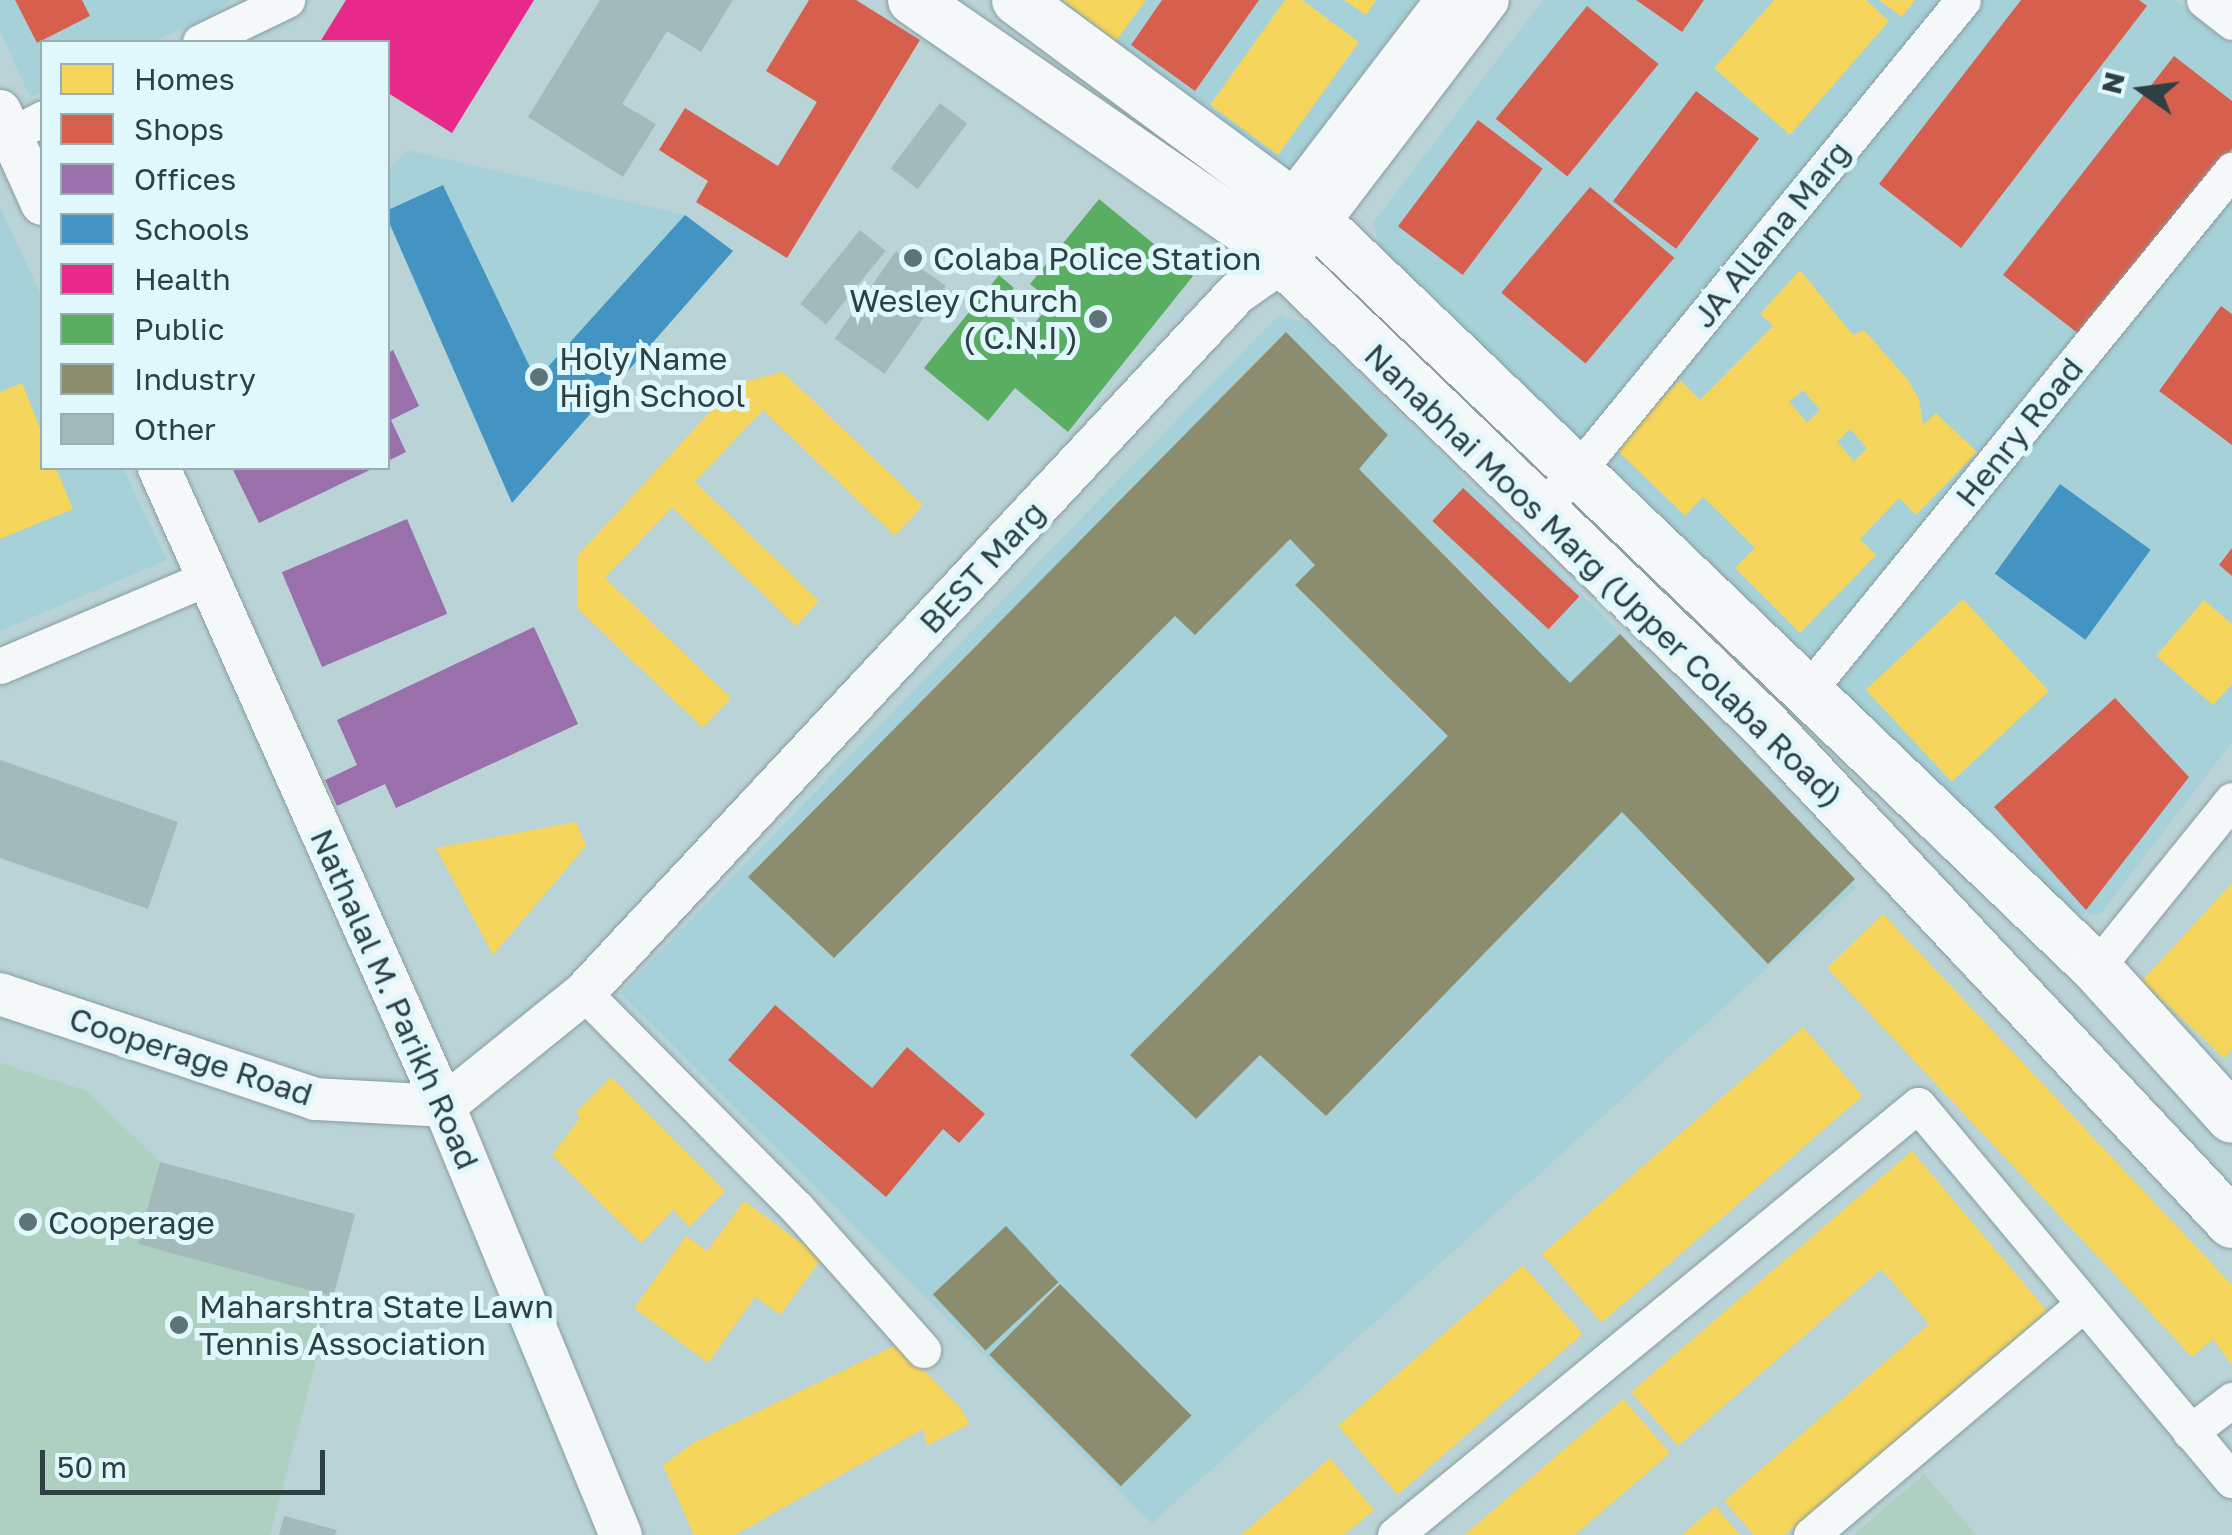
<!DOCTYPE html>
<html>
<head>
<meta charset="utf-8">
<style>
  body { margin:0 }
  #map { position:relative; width:2232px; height:1535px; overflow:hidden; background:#b9d3d7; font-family:"Golos Text",sans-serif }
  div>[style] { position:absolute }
  .built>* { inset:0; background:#a6d1d9 }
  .green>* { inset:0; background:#add0c0 }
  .homes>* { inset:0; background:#f6d55c; transform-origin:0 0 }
  .shops>* { inset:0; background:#d6604d; transform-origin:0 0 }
  .offices>* { inset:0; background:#9970ab; transform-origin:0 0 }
  .schools>* { inset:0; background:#4393c3; transform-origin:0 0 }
  .health>* { inset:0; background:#e7298a }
  .public>* { inset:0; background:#5aae61 }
  .industry>* { inset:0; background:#8c8c6e; transform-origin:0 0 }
  .building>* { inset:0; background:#a4b9ba; transform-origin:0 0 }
  .roads { filter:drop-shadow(0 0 2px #889da0) drop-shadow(0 0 2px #889da0) }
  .minor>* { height:35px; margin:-17.5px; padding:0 17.5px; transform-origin:17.5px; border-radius:17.5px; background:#f4f8f9 }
  .tertiary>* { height:42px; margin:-21px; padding:0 21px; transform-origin:21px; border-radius:21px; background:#f4f8f9 }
  .secondary>* { height:50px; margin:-25px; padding:0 25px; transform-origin:25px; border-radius:25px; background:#f4f8f9 }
  .dots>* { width:28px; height:28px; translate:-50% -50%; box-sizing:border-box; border:5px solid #e0f7fc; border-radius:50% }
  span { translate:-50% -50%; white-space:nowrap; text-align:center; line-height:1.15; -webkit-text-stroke:10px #e0f7fc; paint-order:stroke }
  .street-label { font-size:32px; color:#2d4044 }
  .poi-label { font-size:32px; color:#2d4044 }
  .left { translate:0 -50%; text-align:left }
  .right { translate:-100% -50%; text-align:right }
  .legend { position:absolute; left:40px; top:40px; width:350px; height:430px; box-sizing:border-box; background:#e0f7fc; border:2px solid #98aeb2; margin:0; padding:12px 18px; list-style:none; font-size:30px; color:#2d4044 }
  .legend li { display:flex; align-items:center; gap:20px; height:50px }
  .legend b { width:50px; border:2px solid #98aeb2 }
  .north { position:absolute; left:2092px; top:40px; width:100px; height:100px; -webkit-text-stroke:8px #e0f7fc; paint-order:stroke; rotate:284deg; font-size:28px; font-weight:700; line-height:40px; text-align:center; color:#2d4044 }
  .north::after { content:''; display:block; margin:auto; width:35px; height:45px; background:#2d4044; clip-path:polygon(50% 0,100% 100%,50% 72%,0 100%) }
  .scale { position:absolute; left:40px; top:1450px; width:285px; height:45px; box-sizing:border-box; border:5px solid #2d4044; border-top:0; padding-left:12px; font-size:30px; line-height:35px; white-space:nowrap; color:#2d4044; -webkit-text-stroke:8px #e0f7fc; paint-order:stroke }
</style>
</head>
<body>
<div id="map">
  <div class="built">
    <div style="clip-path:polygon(0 0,231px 0,209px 17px,152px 42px,42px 42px,42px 92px,30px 97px,0 31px)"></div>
    <div style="clip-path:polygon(1041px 0,1417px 0,1289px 171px)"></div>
    <div style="clip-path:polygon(1543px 0,2174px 0,2232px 43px,2232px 742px,2100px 915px,2069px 913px,1385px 264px,1373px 223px)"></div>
    <div style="clip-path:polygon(408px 150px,685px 215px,733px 251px,512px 503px,388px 220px,388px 170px)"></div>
    <div style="clip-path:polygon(0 207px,42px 297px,42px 468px,123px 468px,167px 560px,0 631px)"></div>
    <div style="clip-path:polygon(1279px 315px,1308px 324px,1597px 610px,1856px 888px,1152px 1523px,620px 993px)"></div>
  </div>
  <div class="green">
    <div style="clip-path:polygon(0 1063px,87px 1091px,160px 1162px,355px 1215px,270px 1535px,0 1535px)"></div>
    <div style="clip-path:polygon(1924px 1474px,1976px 1535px,1854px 1535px)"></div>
  </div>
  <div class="homes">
    <div style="clip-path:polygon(1062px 0,1146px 0,1116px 41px)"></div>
    <div style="clip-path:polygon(1285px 0,1302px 0,1359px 42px,1278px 155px,1210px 105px)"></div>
    <div style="clip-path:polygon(1344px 0,1376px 0,1366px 15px)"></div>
    <div style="clip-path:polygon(1774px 0,1866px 0,1889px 21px,1790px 135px,1714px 68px)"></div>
    <div style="clip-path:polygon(1879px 0,1915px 0,1902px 17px)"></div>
    <div style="clip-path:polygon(evenodd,1800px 270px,1853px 335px,1864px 330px,1908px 380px,1919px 399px,1923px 425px,1936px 413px,1977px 452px,1916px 515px,1899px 498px,1860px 539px,1876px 555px,1800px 633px,1735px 568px,1755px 548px,1703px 497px,1685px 516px,1614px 447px,1680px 380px,1700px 400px,1773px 326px,1760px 314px,1800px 270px,1803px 390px,1820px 410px,1807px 422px,1789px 402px,1803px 390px,1800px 270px,1850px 429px,1867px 448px,1854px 461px,1837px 442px,1850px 429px)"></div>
    <div style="clip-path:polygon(783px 372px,923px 505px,895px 536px,763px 410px,695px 482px,819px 601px,796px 626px,672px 507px,605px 578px,731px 698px,703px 728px,577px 608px,578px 555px,736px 384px)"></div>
    <div style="clip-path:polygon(22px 383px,42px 433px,42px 468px,56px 468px,73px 509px,0 539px,0 392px)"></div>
    <div style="left:1963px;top:599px;width:126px;height:133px;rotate:47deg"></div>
    <div style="clip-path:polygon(2204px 600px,2232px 624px,2232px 684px,2213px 705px,2156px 656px)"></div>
    <div style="clip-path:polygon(576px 822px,586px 846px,493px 955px,436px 848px)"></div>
    <div style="clip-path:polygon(2232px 883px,2232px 1049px,2224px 1058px,2142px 981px)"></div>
    <div style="clip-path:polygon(1883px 914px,2232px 1285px,2232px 1365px,2213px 1339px,2192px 1357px,1827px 968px)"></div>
    <div style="left:1803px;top:1027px;width:91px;height:346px;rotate:49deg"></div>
    <div style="clip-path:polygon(611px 1077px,725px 1191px,689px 1227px,673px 1210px,641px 1243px,552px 1155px,580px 1118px,576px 1113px)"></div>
    <div style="clip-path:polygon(1912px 1151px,2047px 1311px,1785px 1535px,1754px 1535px,1724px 1501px,1929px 1324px,1881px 1269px,1678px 1446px,1631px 1392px)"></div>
    <div style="clip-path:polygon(744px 1201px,822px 1258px,780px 1315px,755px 1297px,708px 1363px,634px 1308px,686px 1236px,707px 1251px)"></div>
    <div style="left:1523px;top:1265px;width:91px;height:245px;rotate:49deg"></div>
    <div style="clip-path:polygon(898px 1344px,961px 1408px,969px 1424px,927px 1446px,923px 1429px,735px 1535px,694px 1535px,663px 1465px,695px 1442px)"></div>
    <div style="clip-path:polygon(1623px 1399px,1670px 1453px,1575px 1535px,1464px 1535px)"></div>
    <div style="clip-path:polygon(1330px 1458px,1374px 1510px,1344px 1535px,1241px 1535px)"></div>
    <div style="clip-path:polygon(1715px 1506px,1740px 1535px,1682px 1535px)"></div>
  </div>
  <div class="shops">
    <div style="clip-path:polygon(15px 0,82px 0,90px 16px,37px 43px)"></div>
    <div style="clip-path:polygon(809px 0,856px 0,920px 40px,787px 258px,696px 202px,708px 181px,659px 150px,685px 108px,778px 166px,817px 102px,766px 71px)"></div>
    <div style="clip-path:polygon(1162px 0,1259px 0,1195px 91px,1131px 45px)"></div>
    <div style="clip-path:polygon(1636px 0,1704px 0,1682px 32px)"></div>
    <div style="clip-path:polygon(2021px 0,2139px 0,2147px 6px,1961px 248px,1879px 184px)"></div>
    <div style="left:1587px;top:6px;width:92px;height:145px;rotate:39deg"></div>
    <div style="clip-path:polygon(2174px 56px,2232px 101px,2232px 149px,2084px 338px,2003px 275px)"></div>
    <div style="left:1696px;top:91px;width:79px;height:138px;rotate:37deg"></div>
    <div style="left:1478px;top:120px;width:81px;height:133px;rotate:37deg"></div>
    <div style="left:1590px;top:187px;width:110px;height:138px;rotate:40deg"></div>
    <div style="clip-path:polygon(2221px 306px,2232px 314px,2232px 445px,2159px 391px)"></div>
    <div style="left:1463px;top:488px;width:159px;height:45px;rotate:43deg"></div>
    <div style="clip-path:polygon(2232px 548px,2232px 576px,2219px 565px)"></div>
    <div style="clip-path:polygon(2115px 698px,2189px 777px,2086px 910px,1994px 807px)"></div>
    <div style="clip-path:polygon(775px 1005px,872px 1088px,907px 1047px,985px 1114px,959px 1143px,943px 1129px,886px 1197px,728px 1060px)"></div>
  </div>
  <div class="offices">
    <div style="clip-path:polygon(393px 350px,419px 406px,391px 420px,406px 452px,388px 461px,388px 353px)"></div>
    <div style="clip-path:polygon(232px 468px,374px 468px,259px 523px)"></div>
    <div style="left:407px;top:519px;width:103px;height:136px;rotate:67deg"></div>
    <div style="clip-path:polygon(534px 627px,578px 724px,396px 808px,385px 784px,337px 806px,325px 780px,357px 765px,337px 720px)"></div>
  </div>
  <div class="schools">
    <div style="clip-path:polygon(443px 185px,536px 380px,685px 215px,733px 251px,512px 503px,388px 220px,388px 210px)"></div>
    <div style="left:2060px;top:484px;width:112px;height:111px;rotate:36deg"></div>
  </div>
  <div class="health">
    <div style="clip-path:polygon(346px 0,534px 0,452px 133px,388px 93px,388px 42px,320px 42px)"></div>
  </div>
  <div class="public">
    <div style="clip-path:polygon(1099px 199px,1193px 276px,1068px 432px,1015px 388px,988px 421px,924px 368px,999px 275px,1014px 288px,998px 307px,1028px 331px,1052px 302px,1030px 284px)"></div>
  </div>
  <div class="industry">
    <div style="clip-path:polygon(1286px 332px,1388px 435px,1359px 469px,1570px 683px,1620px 634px,1855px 879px,1768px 964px,1622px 812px,1326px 1116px,1260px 1055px,1196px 1119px,1130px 1055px,1448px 736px,1295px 585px,1315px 565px,1290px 539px,1195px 635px,1175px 616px,834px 958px,748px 877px)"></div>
    <div style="left:1006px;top:1226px;width:77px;height:100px;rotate:47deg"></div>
    <div style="left:1060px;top:1284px;width:186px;height:100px;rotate:45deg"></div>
  </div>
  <div class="building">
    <div style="clip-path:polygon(600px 0,733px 0,701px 52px,667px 31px,622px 104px,656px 124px,623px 177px,528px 117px)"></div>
    <div style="left:940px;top:103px;width:34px;height:82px;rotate:37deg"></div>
    <div style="left:860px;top:230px;width:33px;height:95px;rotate:39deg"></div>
    <div style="left:896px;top:251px;width:61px;height:107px;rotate:35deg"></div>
    <div style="clip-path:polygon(0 760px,178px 822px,148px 909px,0 858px)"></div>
    <div style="left:160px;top:1162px;width:202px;height:85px;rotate:15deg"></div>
    <div style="clip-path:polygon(284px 1516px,337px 1530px,335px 1535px,279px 1535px)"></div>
  </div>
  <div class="roads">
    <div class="minor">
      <div style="left:2204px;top:0;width:36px;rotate:38deg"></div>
      <div style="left:200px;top:42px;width:97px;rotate:-25.8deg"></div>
      <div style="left:12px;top:134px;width:34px;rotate:-27deg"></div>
      <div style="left:1542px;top:508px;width:54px;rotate:-46.5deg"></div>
      <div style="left:1579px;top:469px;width:606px;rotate:-50.69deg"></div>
      <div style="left:0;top:666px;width:225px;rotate:-23deg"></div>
      <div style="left:1806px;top:693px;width:675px;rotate:-50.84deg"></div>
      <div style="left:2096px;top:968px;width:216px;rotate:-51deg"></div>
      <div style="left:584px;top:993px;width:303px;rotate:45.3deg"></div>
      <div style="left:797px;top:1208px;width:190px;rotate:48.4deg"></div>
      <div style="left:2190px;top:1432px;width:53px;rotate:-37.3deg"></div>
      <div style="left:1395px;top:1535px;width:677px;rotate:-39.43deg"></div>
      <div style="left:1918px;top:1105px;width:489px;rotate:50.1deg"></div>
      <div style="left:1811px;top:1535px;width:355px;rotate:-40.3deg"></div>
    </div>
    <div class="tertiary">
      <div style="left:0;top:111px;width:102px;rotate:65.7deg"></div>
      <div style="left:1271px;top:230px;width:290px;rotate:-52.6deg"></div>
      <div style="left:159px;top:468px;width:699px;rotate:65.93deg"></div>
      <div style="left:444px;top:1106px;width:464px;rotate:67.6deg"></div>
      <div style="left:0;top:994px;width:332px;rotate:18.4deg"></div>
      <div style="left:315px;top:1099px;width:129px;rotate:3.1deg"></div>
      <div style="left:444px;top:1106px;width:180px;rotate:-38.9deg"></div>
      <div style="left:584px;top:993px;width:957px;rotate:-46.99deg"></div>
      <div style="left:1237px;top:293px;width:56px;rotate:-34.8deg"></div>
      <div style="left:1283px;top:261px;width:52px;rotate:-47.4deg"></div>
      <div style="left:1318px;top:223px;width:280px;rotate:-52.7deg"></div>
    </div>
    <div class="secondary">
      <div style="left:913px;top:0;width:424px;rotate:34.6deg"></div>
      <div style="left:1262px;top:241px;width:697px;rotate:43.89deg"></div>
      <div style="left:1764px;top:724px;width:684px;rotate:46.84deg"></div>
      <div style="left:1017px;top:0;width:375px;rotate:36.5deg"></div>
      <div style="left:1318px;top:223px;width:1077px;rotate:43.76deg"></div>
      <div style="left:2096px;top:968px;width:202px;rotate:47.8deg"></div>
    </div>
  </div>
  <div class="dots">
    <div style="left:913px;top:258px;background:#5e7377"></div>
    <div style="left:1098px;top:319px;background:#5e7377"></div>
    <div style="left:539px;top:377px;background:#5e7377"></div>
    <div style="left:28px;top:1222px;background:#5e7377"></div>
    <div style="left:179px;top:1325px;background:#5e7377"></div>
  </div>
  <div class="street-label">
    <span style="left:1771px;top:234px;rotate:-51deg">JA Allana Marg</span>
    <span style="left:2019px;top:432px;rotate:-51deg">Henry Road</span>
    <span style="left:982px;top:567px;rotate:-47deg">BEST Marg</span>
    <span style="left:1604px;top:575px;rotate:44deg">Nanabhai Moos Marg (Upper Colaba Road)</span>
    <span style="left:395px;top:999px;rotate:66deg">Nathalal M. Parikh Road</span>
    <span style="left:191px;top:1056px;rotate:18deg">Cooperage Road</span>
  </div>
  <div class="poi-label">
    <span class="left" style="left:933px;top:258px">Colaba Police Station</span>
    <span class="right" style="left:1078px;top:319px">Wesley Church<br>( C.N.I )</span>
    <span class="left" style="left:559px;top:377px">Holy Name<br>High School</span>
    <span class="left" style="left:48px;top:1222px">Cooperage</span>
    <span class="left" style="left:199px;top:1325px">Maharshtra State Lawn<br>Tennis Association</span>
  </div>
  <ul class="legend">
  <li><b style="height:28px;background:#f6d55c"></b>Homes</li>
  <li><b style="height:28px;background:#d6604d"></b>Shops</li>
  <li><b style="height:28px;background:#9970ab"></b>Offices</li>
  <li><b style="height:28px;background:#4393c3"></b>Schools</li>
  <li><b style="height:28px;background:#e7298a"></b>Health</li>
  <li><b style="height:28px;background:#5aae61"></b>Public</li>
  <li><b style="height:28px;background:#8c8c6e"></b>Industry</li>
  <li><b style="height:28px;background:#a4b9ba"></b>Other</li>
  </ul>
  <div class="north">N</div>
  <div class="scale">50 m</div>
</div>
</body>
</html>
